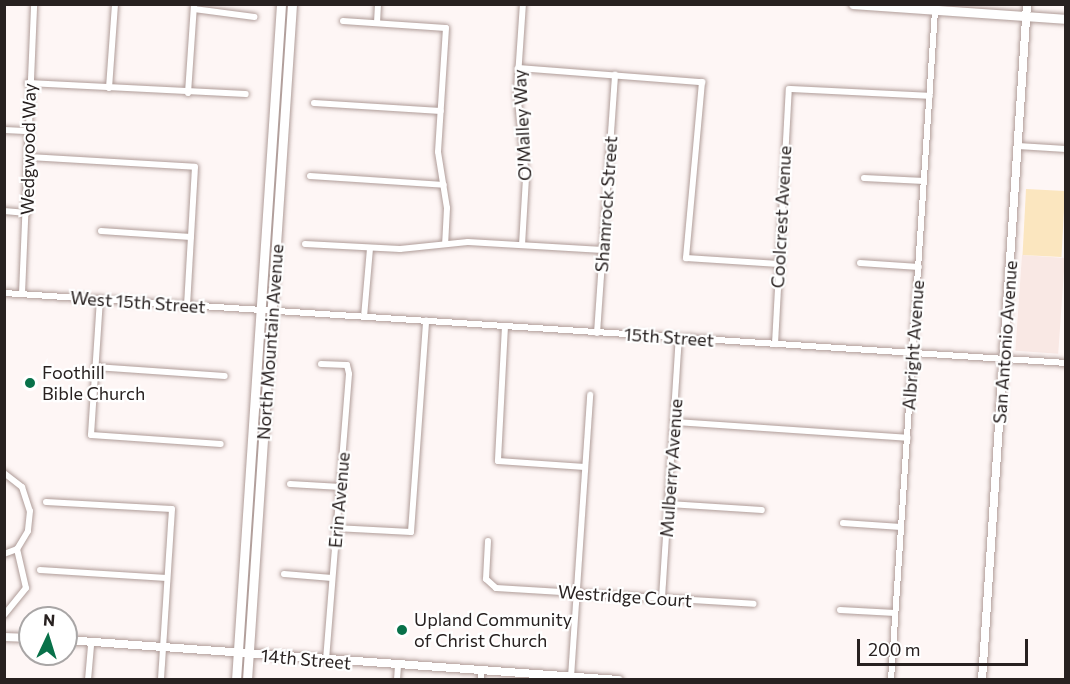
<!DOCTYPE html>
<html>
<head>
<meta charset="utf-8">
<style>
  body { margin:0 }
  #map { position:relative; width:1070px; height:684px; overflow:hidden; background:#fef6f5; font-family:Commissioner,sans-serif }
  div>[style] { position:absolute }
  .built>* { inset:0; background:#f9e8e4; transform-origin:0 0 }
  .green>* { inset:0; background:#fbe6bf; transform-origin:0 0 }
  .roads { filter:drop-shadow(0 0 2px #af9c98) drop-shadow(0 0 2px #af9c98) }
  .minor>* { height:6px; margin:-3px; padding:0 3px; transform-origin:3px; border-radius:3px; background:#fff }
  .tertiary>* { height:8px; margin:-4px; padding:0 4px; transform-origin:4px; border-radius:4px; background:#fff }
  .secondary>* { height:8px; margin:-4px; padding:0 4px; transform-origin:4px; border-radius:4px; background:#fff }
  .primary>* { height:9px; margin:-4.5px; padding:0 4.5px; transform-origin:4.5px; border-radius:4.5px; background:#fff }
  .dots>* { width:16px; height:16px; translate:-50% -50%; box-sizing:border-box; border:3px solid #fff; border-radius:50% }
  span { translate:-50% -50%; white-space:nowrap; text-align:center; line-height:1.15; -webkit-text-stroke:4.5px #fff; paint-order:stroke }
  .street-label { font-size:18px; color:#282120 }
  .poi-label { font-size:18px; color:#282120 }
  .left { translate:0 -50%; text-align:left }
  .frame { position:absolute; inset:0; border:6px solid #282120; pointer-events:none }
  .north { position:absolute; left:18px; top:606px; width:60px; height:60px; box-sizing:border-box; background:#fff; border:2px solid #a9a6a6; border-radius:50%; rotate:4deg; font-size:16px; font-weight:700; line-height:24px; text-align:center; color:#282120 }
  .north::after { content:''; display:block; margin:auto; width:21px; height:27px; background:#087149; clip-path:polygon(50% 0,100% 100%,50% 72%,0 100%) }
  .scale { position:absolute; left:857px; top:639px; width:171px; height:27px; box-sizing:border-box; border:3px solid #282120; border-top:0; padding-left:8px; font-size:18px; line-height:21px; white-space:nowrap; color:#282120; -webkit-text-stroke:4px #fff; paint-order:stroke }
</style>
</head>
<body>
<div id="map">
  <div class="built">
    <div style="left:1022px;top:255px;width:43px;height:96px;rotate:4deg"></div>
  </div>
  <div class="green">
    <div style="left:1026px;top:189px;width:39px;height:66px;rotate:3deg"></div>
  </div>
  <div class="roads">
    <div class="minor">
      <div style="left:194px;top:9px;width:61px;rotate:7.6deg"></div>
      <div style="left:343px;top:21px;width:103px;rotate:3.9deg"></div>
      <div style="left:446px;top:28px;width:124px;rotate:93.7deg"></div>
      <div style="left:438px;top:152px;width:57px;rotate:80.9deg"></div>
      <div style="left:447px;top:208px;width:34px;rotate:93deg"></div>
      <div style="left:377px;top:23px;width:19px;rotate:-87deg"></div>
      <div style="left:518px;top:68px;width:185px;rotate:4.4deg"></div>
      <div style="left:702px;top:82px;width:177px;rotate:95.2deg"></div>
      <div style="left:686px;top:258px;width:93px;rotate:3.7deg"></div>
      <div style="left:28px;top:83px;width:218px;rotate:2.9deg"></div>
      <div style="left:109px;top:88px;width:84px;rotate:-85.9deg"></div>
      <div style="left:188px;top:93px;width:89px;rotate:-86.1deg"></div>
      <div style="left:314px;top:103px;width:127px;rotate:3.6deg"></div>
      <div style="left:4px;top:130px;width:21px;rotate:3deg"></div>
      <div style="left:1018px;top:146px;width:48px;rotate:3.6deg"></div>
      <div style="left:29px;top:157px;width:166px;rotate:3.4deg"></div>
      <div style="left:195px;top:167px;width:137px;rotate:93.3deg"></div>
      <div style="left:310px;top:176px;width:134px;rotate:3.8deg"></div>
      <div style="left:864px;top:178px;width:60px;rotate:2.9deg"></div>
      <div style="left:4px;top:211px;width:23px;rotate:5deg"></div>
      <div style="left:101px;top:231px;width:90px;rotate:3.8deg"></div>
      <div style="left:305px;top:244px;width:95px;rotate:3deg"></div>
      <div style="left:400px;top:249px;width:68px;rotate:-5.9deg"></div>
      <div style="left:468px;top:242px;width:135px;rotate:3.4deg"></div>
      <div style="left:522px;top:245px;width:68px;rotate:-86.6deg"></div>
      <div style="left:526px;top:177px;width:86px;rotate:-96deg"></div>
      <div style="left:517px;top:91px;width:87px;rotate:-86.1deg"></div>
      <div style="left:860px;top:263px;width:59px;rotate:3.9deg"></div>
      <div style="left:4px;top:293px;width:1064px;rotate:3.77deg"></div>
      <div style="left:22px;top:294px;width:290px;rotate:-87.6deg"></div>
      <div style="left:100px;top:299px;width:136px;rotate:93.8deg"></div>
      <div style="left:91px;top:435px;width:130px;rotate:4deg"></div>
      <div style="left:364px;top:317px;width:69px;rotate:-85deg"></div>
      <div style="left:505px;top:326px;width:135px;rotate:93deg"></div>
      <div style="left:498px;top:461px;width:87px;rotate:3.9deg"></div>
      <div style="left:597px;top:333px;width:259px;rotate:-86deg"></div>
      <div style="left:775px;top:344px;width:255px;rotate:-86.9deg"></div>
      <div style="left:789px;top:89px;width:141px;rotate:2.8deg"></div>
      <div style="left:321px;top:364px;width:26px;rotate:2deg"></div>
      <div style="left:347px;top:365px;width:9px;rotate:77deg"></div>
      <div style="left:349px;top:374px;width:287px;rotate:94.6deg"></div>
      <div style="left:95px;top:367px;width:130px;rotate:4deg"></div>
      <div style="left:675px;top:422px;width:233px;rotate:3.9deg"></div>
      <div style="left:4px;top:473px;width:23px;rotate:38deg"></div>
      <div style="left:22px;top:487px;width:25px;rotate:72deg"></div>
      <div style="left:30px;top:511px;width:20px;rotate:96deg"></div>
      <div style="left:28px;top:531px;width:21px;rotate:121deg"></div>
      <div style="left:17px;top:549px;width:40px;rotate:77deg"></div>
      <div style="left:26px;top:588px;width:35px;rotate:129deg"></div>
      <div style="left:290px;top:484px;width:51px;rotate:3.4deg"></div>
      <div style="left:46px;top:502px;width:126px;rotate:3.2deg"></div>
      <div style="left:172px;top:509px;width:171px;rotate:93.7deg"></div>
      <div style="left:669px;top:504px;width:93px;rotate:3.7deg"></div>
      <div style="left:843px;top:523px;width:58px;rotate:3.9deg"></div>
      <div style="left:335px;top:528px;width:76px;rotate:3deg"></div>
      <div style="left:411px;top:532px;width:212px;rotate:-85.9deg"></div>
      <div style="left:488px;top:541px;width:38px;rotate:93deg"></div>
      <div style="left:486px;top:579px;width:13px;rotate:42deg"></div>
      <div style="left:496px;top:588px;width:258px;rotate:3.5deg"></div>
      <div style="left:4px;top:554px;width:14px;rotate:-21deg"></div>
      <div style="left:40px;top:570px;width:127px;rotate:3.6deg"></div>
      <div style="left:284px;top:574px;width:48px;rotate:4.8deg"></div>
      <div style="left:662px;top:598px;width:261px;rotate:-86.3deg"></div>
      <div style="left:840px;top:610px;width:55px;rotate:3.1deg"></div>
      <div style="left:571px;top:677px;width:283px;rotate:-86.1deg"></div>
      <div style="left:88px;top:680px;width:38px;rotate:-85deg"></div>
      <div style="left:397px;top:680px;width:13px;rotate:-86deg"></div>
      <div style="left:481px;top:680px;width:8px;rotate:-90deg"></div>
      <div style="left:891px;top:680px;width:671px;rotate:-86.24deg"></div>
    </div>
    <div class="tertiary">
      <div style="left:4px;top:637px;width:26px;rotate:2deg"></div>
      <div style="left:66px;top:640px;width:554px;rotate:4.14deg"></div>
    </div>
    <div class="secondary">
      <div style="left:982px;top:680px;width:677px;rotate:-86.19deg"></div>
    </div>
    <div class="primary">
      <div style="left:853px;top:4px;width:214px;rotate:4deg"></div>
      <div style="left:236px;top:680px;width:677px;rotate:-86.19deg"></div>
      <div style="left:247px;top:680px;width:677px;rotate:-86.19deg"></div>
    </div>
  </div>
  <div class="dots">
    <div style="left:30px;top:383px;background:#087149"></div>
    <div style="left:402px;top:630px;background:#087149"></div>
  </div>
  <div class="street-label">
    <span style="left:522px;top:125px;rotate:-93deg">O'Malley Way</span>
    <span style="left:28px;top:149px;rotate:-89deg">Wedgwood Way</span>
    <span style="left:606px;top:204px;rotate:-86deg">Shamrock Street</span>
    <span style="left:781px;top:217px;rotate:-87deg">Coolcrest Avenue</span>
    <span style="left:138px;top:302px;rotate:4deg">West 15th Street</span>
    <span style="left:669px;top:337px;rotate:4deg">15th Street</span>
    <span style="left:270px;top:342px;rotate:-86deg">North Mountain Avenue</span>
    <span style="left:1005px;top:342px;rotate:-86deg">San Antonio Avenue</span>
    <span style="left:913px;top:345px;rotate:-86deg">Albright Avenue</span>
    <span style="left:671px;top:468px;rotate:-86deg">Mulberry Avenue</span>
    <span style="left:339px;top:500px;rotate:-85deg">Erin Avenue</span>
    <span style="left:625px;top:596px;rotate:4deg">Westridge Court</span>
    <span style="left:306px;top:659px;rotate:5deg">14th Street</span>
  </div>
  <div class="poi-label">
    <span class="left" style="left:42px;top:383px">Foothill<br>Bible Church</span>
    <span class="left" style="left:414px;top:630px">Upland Community<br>of Christ Church</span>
  </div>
  <div class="frame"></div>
  <div class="north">N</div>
  <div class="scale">200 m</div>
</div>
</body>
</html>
